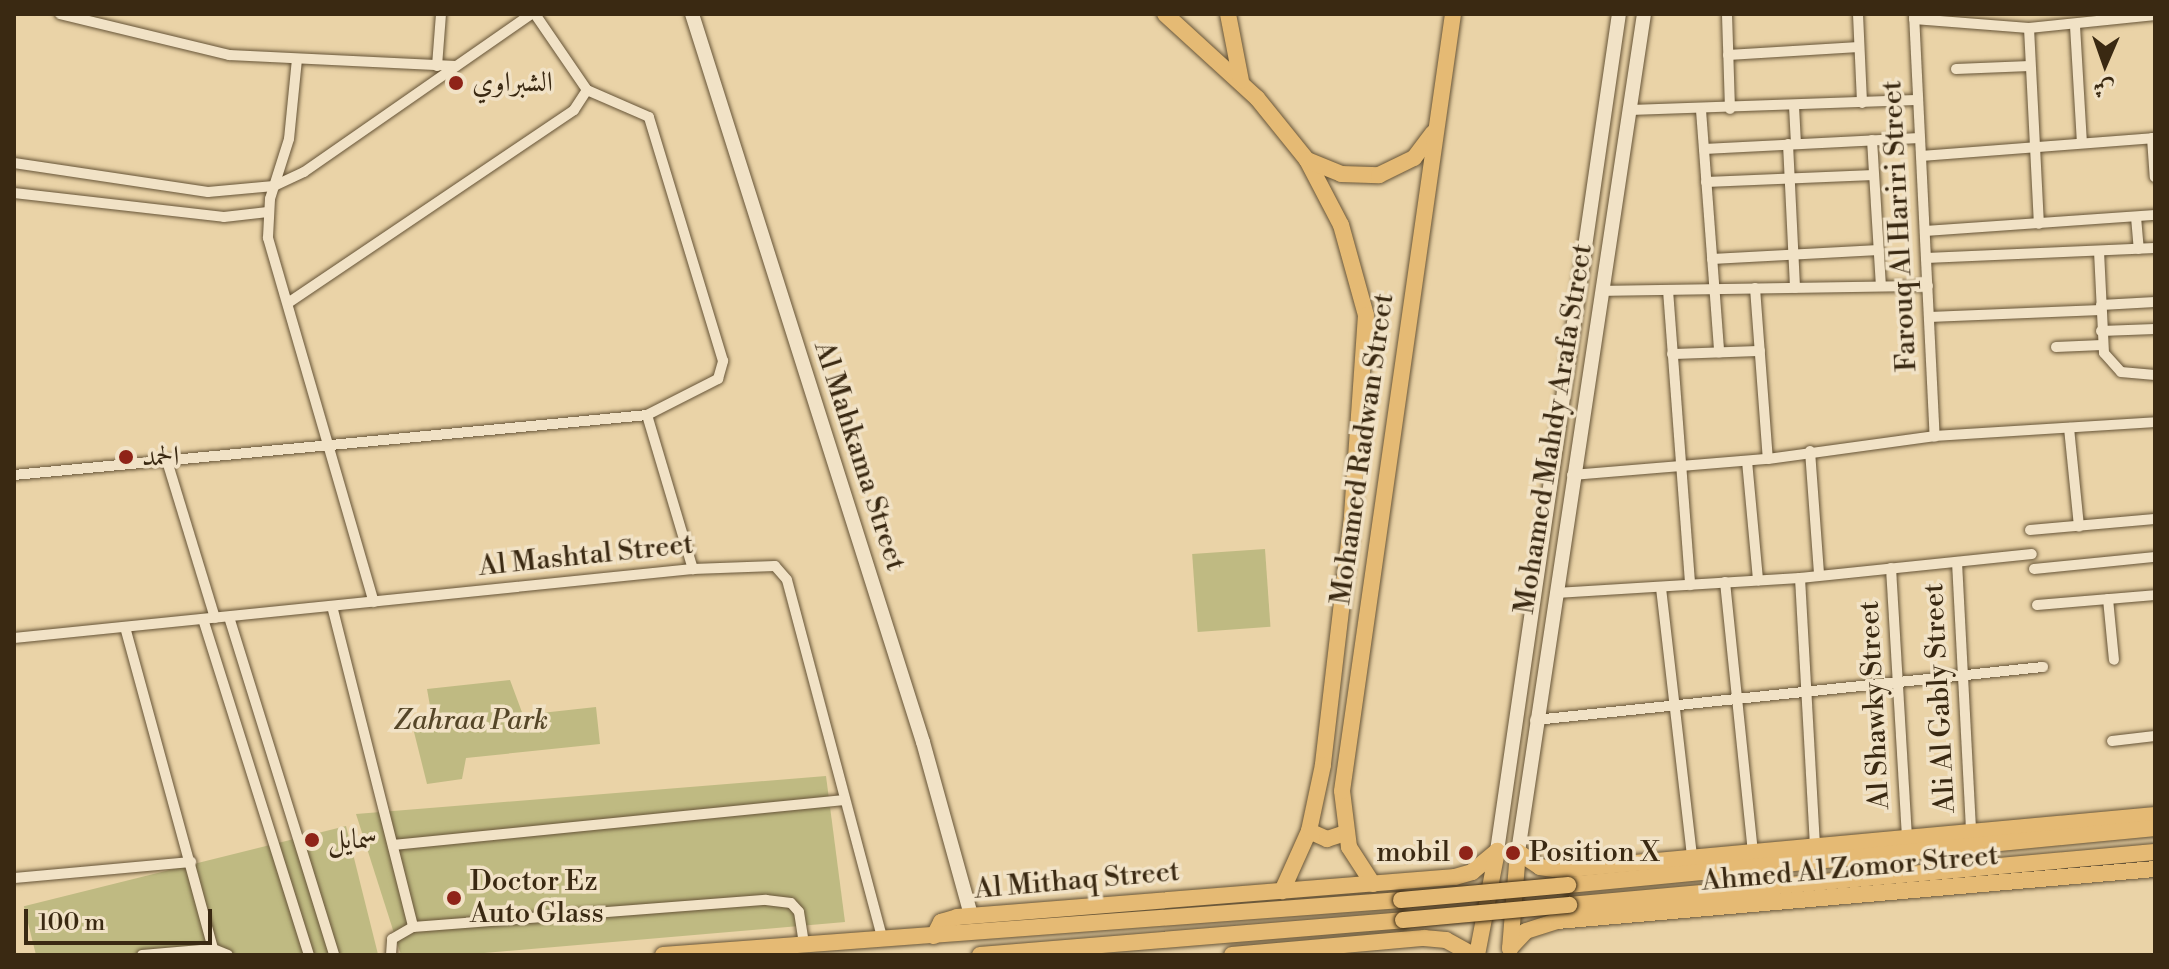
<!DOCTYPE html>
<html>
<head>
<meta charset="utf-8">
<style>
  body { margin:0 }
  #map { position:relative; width:2169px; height:969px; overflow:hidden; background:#ead3a7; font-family:"Libre Bodoni",Amiri,serif }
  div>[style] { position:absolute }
  .green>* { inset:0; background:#bfba82; transform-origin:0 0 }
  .roads { filter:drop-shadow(0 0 2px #665437) drop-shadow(0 0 2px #665437) }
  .street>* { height:10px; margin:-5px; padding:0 5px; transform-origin:5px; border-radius:5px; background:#f1e2c6 }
  .secondary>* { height:14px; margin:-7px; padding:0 7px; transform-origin:7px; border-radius:7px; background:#f1e2c6 }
  .primary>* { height:16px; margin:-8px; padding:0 8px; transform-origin:8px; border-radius:8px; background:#e5ba74 }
  .bridges { filter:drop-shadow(0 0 2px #3a2912) drop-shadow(0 0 2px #3a2912) }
  .primary-bridge>* { height:16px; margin:-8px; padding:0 8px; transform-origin:8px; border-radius:8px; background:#e5ba74 }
  .dots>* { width:22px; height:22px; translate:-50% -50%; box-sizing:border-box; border:4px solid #f1e2c6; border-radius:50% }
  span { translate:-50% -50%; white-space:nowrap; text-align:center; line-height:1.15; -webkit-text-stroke:7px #f1e2c6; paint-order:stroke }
  .poi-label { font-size:28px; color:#3a2912 }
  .left { translate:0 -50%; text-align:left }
  .right { translate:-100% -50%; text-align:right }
  .street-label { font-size:28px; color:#3a2912 }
  .park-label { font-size:28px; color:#554628; font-style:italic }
  .frame { position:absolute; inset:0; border:16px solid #3a2912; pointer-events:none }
  .north { position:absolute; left:2065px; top:24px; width:80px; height:80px; -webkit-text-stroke:6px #f1e2c6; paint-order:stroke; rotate:182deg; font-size:22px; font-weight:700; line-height:32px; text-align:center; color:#3a2912 }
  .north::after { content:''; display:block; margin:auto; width:28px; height:36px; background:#3a2912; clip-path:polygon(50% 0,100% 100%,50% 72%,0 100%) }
  .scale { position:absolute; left:24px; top:909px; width:188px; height:36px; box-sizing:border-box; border:4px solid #3a2912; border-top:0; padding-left:10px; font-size:24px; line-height:28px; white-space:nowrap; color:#3a2912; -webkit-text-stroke:6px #f1e2c6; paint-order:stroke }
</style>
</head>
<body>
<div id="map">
  <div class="green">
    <div style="left:1265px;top:549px;width:78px;height:73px;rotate:86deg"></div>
    <div style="clip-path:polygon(510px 680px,523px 715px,596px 707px,600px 744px,466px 758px,462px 779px,427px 784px,413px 728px,433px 723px,427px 689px)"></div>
    <div style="clip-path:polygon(826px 776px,845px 922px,461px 955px,401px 955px,356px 814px)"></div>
    <div style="left:346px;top:826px;width:133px;height:332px;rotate:76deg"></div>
  </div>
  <div class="roads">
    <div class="street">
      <div style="left:60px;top:14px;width:174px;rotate:13.6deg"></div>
      <div style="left:229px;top:55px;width:227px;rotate:2.8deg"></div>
      <div style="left:1727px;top:14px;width:95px;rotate:88.2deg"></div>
      <div style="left:1858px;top:14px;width:89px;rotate:87.4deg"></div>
      <div style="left:1914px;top:14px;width:423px;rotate:87.2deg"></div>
      <div style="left:1914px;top:19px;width:115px;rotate:4.5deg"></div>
      <div style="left:2029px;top:28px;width:127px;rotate:-5.9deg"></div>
      <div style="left:2075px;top:26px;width:117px;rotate:86.6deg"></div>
      <div style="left:2029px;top:28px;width:196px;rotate:87.1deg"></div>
      <div style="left:1728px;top:55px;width:131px;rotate:-3.5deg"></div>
      <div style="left:297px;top:59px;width:80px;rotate:95.7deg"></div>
      <div style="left:289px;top:139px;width:63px;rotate:107.6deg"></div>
      <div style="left:270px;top:199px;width:39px;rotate:93deg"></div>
      <div style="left:268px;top:238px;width:379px;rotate:73.8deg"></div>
      <div style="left:437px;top:66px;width:52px;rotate:-85.6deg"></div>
      <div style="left:1956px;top:69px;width:74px;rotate:-2.3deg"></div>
      <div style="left:1794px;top:106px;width:38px;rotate:87deg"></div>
      <div style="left:1628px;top:110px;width:290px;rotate:-2deg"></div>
      <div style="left:1701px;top:110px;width:243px;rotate:85.7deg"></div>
      <div style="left:2152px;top:138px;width:39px;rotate:86deg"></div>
      <div style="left:1872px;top:140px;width:146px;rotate:86.5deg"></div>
      <div style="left:1788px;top:144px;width:144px;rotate:87.2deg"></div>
      <div style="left:1704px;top:149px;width:216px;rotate:-2.9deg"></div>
      <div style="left:1921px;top:156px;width:235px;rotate:-4.4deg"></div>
      <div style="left:14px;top:163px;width:196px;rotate:8.5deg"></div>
      <div style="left:208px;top:192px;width:66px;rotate:-5.2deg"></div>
      <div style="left:274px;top:186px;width:33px;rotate:-25deg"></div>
      <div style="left:304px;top:172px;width:277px;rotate:-34.8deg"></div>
      <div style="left:1706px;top:182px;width:168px;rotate:-2.4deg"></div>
      <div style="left:14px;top:193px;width:211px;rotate:6.5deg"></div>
      <div style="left:224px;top:217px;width:44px;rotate:-6.5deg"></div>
      <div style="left:2136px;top:217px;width:32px;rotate:85deg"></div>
      <div style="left:1925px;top:231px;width:231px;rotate:-4deg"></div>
      <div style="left:2099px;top:251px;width:102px;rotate:87.2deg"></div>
      <div style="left:2104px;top:353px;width:25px;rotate:48deg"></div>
      <div style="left:2121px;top:372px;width:34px;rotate:5deg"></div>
      <div style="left:1926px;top:258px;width:229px;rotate:-2.5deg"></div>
      <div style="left:1712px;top:259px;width:167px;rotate:-3.1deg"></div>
      <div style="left:1755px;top:288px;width:171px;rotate:85.7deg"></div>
      <div style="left:1668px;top:290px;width:296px;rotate:85.7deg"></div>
      <div style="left:1601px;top:291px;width:327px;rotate:-0.9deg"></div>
      <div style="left:288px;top:303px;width:345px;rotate:-34deg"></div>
      <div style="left:574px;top:110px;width:24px;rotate:-57deg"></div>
      <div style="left:2101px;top:305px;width:54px;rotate:-3.2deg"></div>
      <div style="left:1929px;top:317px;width:172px;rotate:-2.3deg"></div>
      <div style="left:2101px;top:331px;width:54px;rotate:-2.1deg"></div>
      <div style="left:2056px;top:347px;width:46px;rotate:-2.5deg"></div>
      <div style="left:1672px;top:354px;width:88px;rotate:-2deg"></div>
      <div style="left:647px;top:415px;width:161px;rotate:73.4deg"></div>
      <div style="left:2069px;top:428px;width:99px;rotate:84.2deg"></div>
      <div style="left:1810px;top:451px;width:124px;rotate:85.8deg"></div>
      <div style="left:167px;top:461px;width:164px;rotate:73deg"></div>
      <div style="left:1747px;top:461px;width:120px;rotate:84.7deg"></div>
      <div style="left:14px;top:475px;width:636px;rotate:-5.41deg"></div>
      <div style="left:647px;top:415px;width:80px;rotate:-26.9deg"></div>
      <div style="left:718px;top:379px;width:19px;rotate:-74deg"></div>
      <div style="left:723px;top:361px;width:255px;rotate:-106.9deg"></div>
      <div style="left:649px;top:117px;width:68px;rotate:-156.5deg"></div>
      <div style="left:587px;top:90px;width:92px;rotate:-124.4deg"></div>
      <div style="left:1572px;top:475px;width:197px;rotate:-4.7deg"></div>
      <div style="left:1768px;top:459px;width:169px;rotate:-7.8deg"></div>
      <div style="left:1935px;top:436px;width:220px;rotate:-3.6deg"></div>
      <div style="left:2030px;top:530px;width:125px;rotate:-5deg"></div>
      <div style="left:1957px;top:562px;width:269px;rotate:87deg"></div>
      <div style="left:1891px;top:568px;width:270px;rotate:86.6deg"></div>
      <div style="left:2034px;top:569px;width:122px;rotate:-5.7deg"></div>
      <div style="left:1800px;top:578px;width:268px;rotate:86.8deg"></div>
      <div style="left:1725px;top:582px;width:270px;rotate:84.1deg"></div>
      <div style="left:1661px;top:588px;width:270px;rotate:83.4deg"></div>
      <div style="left:1556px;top:593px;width:244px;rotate:-3.5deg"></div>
      <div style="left:1800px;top:578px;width:233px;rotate:-5.9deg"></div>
      <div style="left:2108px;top:599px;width:61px;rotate:84.4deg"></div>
      <div style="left:2037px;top:605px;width:118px;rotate:-4.8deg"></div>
      <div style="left:332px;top:606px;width:331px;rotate:75.8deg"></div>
      <div style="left:229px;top:617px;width:354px;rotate:72.7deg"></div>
      <div style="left:203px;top:619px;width:352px;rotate:72.5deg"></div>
      <div style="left:125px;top:627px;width:334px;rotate:74.7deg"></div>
      <div style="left:14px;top:638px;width:682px;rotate:-5.8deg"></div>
      <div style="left:693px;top:569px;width:82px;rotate:-2.1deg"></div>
      <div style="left:775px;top:566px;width:18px;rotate:49deg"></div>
      <div style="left:787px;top:580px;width:370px;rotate:75.1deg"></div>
      <div style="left:1535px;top:720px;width:511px;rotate:-5.96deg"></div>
      <div style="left:2112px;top:741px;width:43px;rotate:-6.6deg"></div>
      <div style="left:393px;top:845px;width:451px;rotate:-5.7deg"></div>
      <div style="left:14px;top:878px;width:178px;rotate:-5.2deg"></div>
      <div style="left:142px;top:955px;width:71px;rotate:-4.8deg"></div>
      <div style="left:213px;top:949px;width:16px;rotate:22deg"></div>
      <div style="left:391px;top:955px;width:16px;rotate:-86deg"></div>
      <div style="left:392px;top:939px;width:24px;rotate:-30deg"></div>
      <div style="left:413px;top:927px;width:354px;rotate:-4.4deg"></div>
      <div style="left:766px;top:900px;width:25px;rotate:7deg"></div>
      <div style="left:791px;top:903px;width:12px;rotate:48deg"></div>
      <div style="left:799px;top:912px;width:33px;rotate:81deg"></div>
    </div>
    <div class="secondary">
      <div style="left:692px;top:14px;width:764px;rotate:72.4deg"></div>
      <div style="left:923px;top:742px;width:180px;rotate:74.5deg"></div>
      <div style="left:1497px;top:851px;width:846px;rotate:-81.71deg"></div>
      <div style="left:1518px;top:852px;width:847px;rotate:-81.45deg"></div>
    </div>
    <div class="primary">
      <div style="left:1165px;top:14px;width:125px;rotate:42.4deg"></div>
      <div style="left:1257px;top:98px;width:80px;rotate:51.1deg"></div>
      <div style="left:1307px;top:160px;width:73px;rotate:62.4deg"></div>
      <div style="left:1341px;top:225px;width:93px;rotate:74.5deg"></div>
      <div style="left:1366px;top:315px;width:202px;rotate:94deg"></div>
      <div style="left:1352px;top:517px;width:250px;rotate:96.7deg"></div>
      <div style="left:1323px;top:765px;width:67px;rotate:102deg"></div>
      <div style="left:1309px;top:831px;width:66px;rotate:114.2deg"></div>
      <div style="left:1228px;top:14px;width:68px;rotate:79deg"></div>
      <div style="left:1307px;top:160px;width:37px;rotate:22deg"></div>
      <div style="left:1341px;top:174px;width:38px;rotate:2deg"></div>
      <div style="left:1379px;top:175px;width:39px;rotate:-26deg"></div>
      <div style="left:1414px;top:158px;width:31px;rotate:-53deg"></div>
      <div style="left:1309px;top:831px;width:20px;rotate:24deg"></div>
      <div style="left:1327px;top:839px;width:19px;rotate:-18deg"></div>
      <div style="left:1518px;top:852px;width:27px;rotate:34deg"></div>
      <div style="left:1540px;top:867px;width:19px;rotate:9deg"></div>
      <div style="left:1559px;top:870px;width:599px;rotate:-5.27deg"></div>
      <div style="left:1373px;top:884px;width:44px;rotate:-123deg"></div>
      <div style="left:1349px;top:847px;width:56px;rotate:-97.1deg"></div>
      <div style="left:1342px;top:791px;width:785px;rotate:-81.87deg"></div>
      <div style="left:1568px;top:885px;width:590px;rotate:-5.55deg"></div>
      <div style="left:1569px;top:905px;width:588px;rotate:-5.17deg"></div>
      <div style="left:934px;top:936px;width:16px;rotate:-63deg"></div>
      <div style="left:941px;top:922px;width:17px;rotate:-17deg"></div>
      <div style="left:957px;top:917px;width:500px;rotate:-4.6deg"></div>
      <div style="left:1455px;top:877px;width:18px;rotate:-16deg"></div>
      <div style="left:1472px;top:872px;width:33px;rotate:-40deg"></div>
      <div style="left:1510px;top:948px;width:23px;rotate:-47deg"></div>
      <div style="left:1526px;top:931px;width:33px;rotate:-18deg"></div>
      <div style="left:1557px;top:921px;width:600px;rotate:-4.97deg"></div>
      <div style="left:1510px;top:949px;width:97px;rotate:-85.3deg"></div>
      <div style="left:663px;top:955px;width:740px;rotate:-4.26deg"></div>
      <div style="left:980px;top:955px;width:424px;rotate:-4.7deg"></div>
      <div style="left:1232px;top:955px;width:193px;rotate:-5.1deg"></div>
      <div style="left:1424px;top:938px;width:22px;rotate:5deg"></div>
      <div style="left:1446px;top:940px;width:31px;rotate:29deg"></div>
      <div style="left:1477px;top:955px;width:106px;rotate:-79.1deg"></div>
    </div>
  </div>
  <div class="bridges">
    <div class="primary-bridge">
      <div style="left:1401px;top:900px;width:168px;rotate:-5.1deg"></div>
      <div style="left:1403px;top:920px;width:167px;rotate:-5.2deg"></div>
    </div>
  </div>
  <div class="dots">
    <div style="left:456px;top:83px;background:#8f2418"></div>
    <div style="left:126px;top:457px;background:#8f2418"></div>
    <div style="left:312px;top:840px;background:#8f2418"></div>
    <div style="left:1466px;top:853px;background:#8f2418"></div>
    <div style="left:1513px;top:853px;background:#8f2418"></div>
    <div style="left:454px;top:898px;background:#8f2418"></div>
  </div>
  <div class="poi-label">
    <span class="left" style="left:472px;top:83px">الشبراوي</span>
    <span class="left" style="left:142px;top:457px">الحمد</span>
    <span class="left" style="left:328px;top:840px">سمايل</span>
    <span class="right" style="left:1450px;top:853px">mobil</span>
    <span class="left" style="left:1529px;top:853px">Position X</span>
    <span class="left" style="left:470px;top:898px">Doctor Ez<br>Auto Glass</span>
  </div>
  <div class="street-label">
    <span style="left:1900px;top:226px;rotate:-93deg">Farouq Al Hariri Street</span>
    <span style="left:1554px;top:429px;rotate:-81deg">Mohamed Mahdy Arafa Street</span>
    <span style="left:1363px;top:449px;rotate:-82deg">Mohamed Radwan Street</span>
    <span style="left:859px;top:456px;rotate:72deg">Al Mahkama Street</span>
    <span style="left:586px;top:556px;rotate:-6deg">Al Mashtal Street</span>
    <span style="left:1940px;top:698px;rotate:-93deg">Ali Al Gably Street</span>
    <span style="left:1875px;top:705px;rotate:-93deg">Al Shawky Street</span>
    <span style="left:1850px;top:869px;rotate:-5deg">Ahmed Al Zomor Street</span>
    <span style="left:1077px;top:881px;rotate:-5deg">Al Mithaq Street</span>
  </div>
  <div class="park-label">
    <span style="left:471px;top:721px">Zahraa Park</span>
  </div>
  <div class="frame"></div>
  <div class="north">ش</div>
  <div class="scale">100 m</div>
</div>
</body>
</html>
